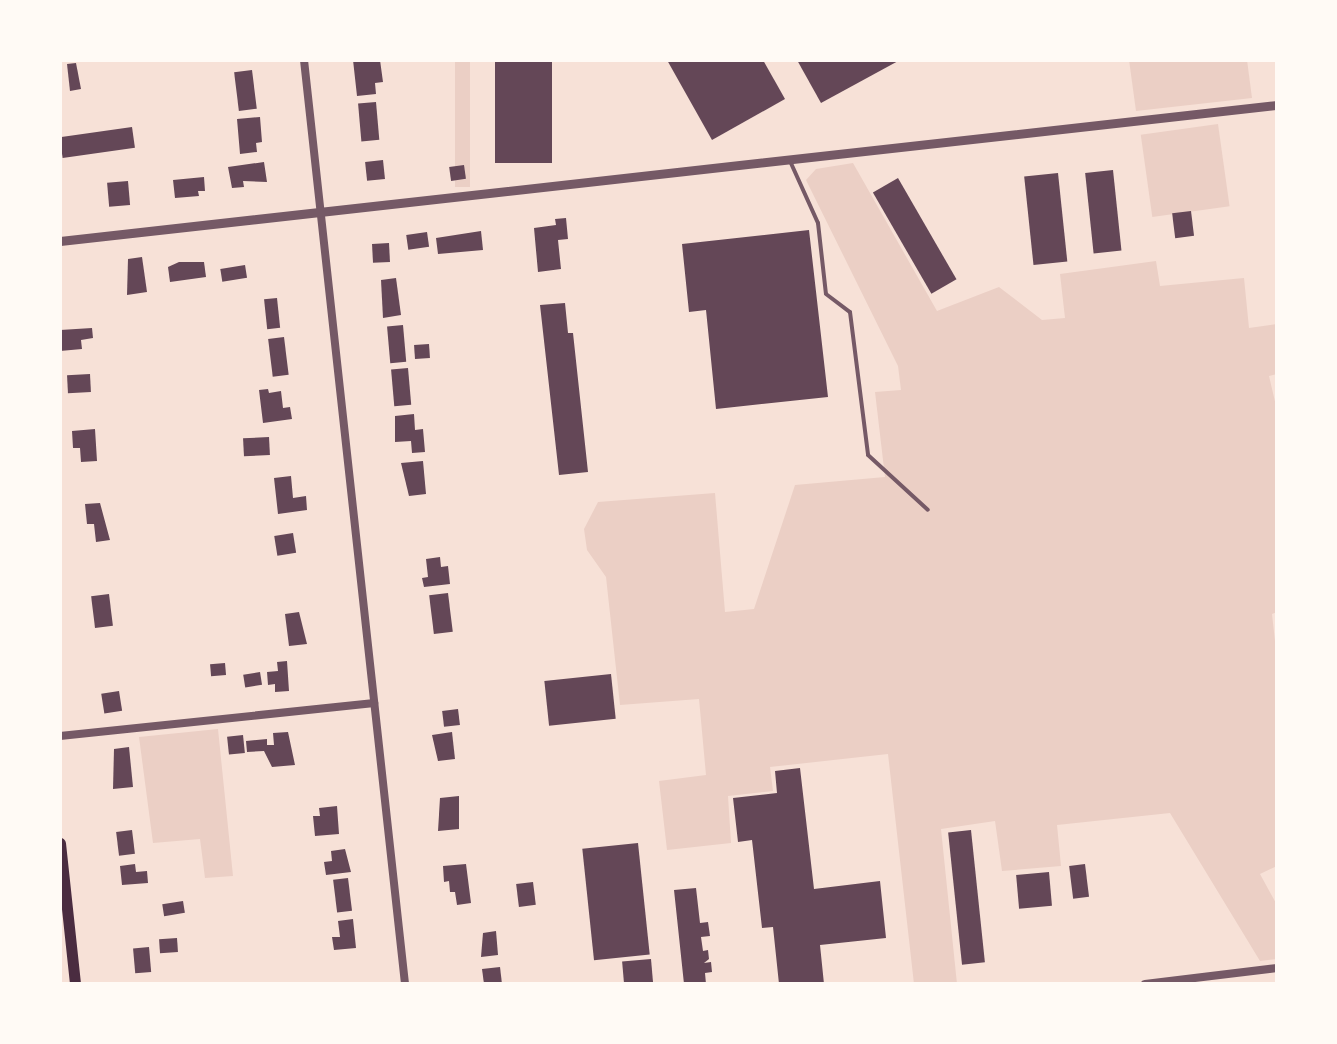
<!DOCTYPE html>
<html>
<head>
<meta charset="utf-8">
<style>
  body { margin:0 }
  #map { position:relative; width:1337px; height:1044px; overflow:hidden; background:#f7e1d7; font-family:Arial,sans-serif }
  div>[style] { position:absolute }
  .green>* { inset:0; background:#ebcfc5; transform-origin:0 0 }
  .building>* { inset:0; background:#644757; transform-origin:0 0 }
  .service>* { height:4px; margin:-2px; padding:0 2px; transform-origin:2px; border-radius:2px; background:#755966 }
  .minor>* { height:8px; margin:-4px; padding:0 4px; transform-origin:4px; border-radius:4px; background:#755966 }
  .tertiary>* { height:9px; margin:-4.5px; padding:0 4.5px; transform-origin:4.5px; border-radius:4.5px; background:#755966 }
  .primary>* { height:11px; margin:-5.5px; padding:0 5.5px; transform-origin:5.5px; border-radius:5.5px; background:#4a2c40 }
  span { translate:-50% -50%; white-space:nowrap; text-align:center; line-height:1.15; -webkit-text-stroke:8px #fffaf5; paint-order:stroke }
  .frame { position:absolute; inset:0; border:62px solid #fffaf5; pointer-events:none }
</style>
</head>
<body>
<div id="map">
  <div class="green">
    <div style="left:455px;top:60px;width:15px;height:127px"></div>
    <div style="clip-path:polygon(1129px 60px,1247px 60px,1252px 98px,1136px 111px)"></div>
    <div style="left:1218px;top:124px;width:83px;height:78px;rotate:82deg"></div>
    <div style="clip-path:polygon(853px 163px,937px 311px,999px 287px,1042px 320px,1065px 318px,1060px 274px,1156px 261px,1160px 286px,1244px 278px,1249px 328px,1277px 324px,1277px 374px,1269px 376px,1277px 410px,1277px 612px,1272px 614px,1277px 659px,1277px 866px,1260px 874px,1277px 905px,1277px 959px,1260px 961px,1170px 813px,1057px 825px,1061px 866px,1002px 871px,995px 821px,941px 829px,957px 984px,914px 984px,888px 754px,770px 767px,773px 791px,728px 796px,731px 843px,667px 850px,659px 781px,706px 775px,699px 699px,620px 705px,606px 577px,587px 550px,584px 529px,598px 502px,715px 493px,725px 612px,754px 609px,795px 485px,885px 477px,875px 392px,901px 390px,898px 366px,806px 180px,816px 169px)"></div>
    <div style="clip-path:polygon(218px 729px,233px 876px,205px 878px,200px 839px,153px 843px,139px 737px)"></div>
  </div>
  <div class="building">
    <div style="clip-path:polygon(353px 60px,380px 60px,383px 82px,375px 83px,376px 94px,357px 96px)"></div>
    <div style="left:495px;top:60px;width:57px;height:103px"></div>
    <div style="clip-path:polygon(667px 60px,763px 60px,785px 99px,712px 140px)"></div>
    <div style="clip-path:polygon(797px 60px,900px 60px,821px 103px)"></div>
    <div style="clip-path:polygon(76px 63px,81px 89px,70px 91px,67px 64px)"></div>
    <div style="left:252px;top:70px;width:39px;height:18px;rotate:83deg"></div>
    <div style="left:376px;top:102px;width:38px;height:18px;rotate:85deg"></div>
    <div style="clip-path:polygon(260px 117px,262px 142px,256px 143px,257px 152px,240px 154px,237px 119px)"></div>
    <div style="left:132px;top:127px;width:21px;height:73px;rotate:82deg"></div>
    <div style="left:383px;top:160px;width:19px;height:18px;rotate:84deg"></div>
    <div style="clip-path:polygon(264px 162px,267px 182px,243px 181px,244px 187px,232px 188px,228px 167px)"></div>
    <div style="left:464px;top:165px;width:14px;height:15px;rotate:82deg"></div>
    <div style="left:1113px;top:170px;width:81px;height:28px;rotate:84deg"></div>
    <div style="left:1058px;top:173px;width:89px;height:34px;rotate:84deg"></div>
    <div style="clip-path:polygon(204px 177px,205px 191px,198px 191px,199px 196px,175px 198px,173px 180px)"></div>
    <div style="left:898px;top:178px;width:117px;height:29px;rotate:60deg"></div>
    <div style="left:128px;top:181px;width:24px;height:21px;rotate:85deg"></div>
    <div style="left:1191px;top:211px;width:25px;height:19px;rotate:83deg"></div>
    <div style="clip-path:polygon(566px 218px,568px 239px,558px 240px,561px 269px,538px 272px,534px 228px,556px 225px,555px 219px)"></div>
    <div style="clip-path:polygon(809px 230px,828px 397px,716px 409px,706px 310px,689px 312px,682px 244px)"></div>
    <div style="clip-path:polygon(481px 231px,483px 250px,438px 254px,436px 238px)"></div>
    <div style="left:427px;top:232px;width:15px;height:21px;rotate:82deg"></div>
    <div style="left:389px;top:243px;width:19px;height:17px;rotate:87deg"></div>
    <div style="clip-path:polygon(142px 257px,147px 292px,127px 295px,128px 259px)"></div>
    <div style="clip-path:polygon(179px 262px,204px 262px,206px 277px,170px 282px,168px 267px)"></div>
    <div style="left:245px;top:265px;width:13px;height:25px;rotate:81deg"></div>
    <div style="clip-path:polygon(396px 278px,401px 315px,383px 318px,381px 280px)"></div>
    <div style="left:277px;top:298px;width:30px;height:13px;rotate:84deg"></div>
    <div style="clip-path:polygon(565px 303px,568px 333px,573px 333px,588px 472px,559px 475px,540px 305px)"></div>
    <div style="left:403px;top:325px;width:37px;height:16px;rotate:85deg"></div>
    <div style="clip-path:polygon(92px 328px,93px 338px,81px 340px,82px 349px,60px 351px,60px 330px)"></div>
    <div style="left:284px;top:337px;width:38px;height:16px;rotate:83deg"></div>
    <div style="left:429px;top:344px;width:14px;height:15px;rotate:86deg"></div>
    <div style="left:408px;top:368px;width:37px;height:17px;rotate:85deg"></div>
    <div style="left:90px;top:374px;width:18px;height:23px;rotate:87deg"></div>
    <div style="clip-path:polygon(268px 389px,269px 393px,281px 391px,283px 408px,290px 407px,292px 419px,263px 423px,259px 390px)"></div>
    <div style="clip-path:polygon(414px 414px,415px 430px,423px 429px,425px 452px,412px 453px,411px 441px,395px 442px,395px 416px)"></div>
    <div style="clip-path:polygon(95px 429px,97px 461px,81px 462px,80px 448px,73px 448px,72px 431px)"></div>
    <div style="left:269px;top:437px;width:18px;height:26px;rotate:87deg"></div>
    <div style="clip-path:polygon(423px 461px,426px 494px,409px 496px,401px 463px)"></div>
    <div style="clip-path:polygon(291px 476px,293px 498px,306px 496px,307px 510px,278px 514px,274px 478px)"></div>
    <div style="clip-path:polygon(100px 503px,110px 540px,96px 542px,94px 524px,87px 524px,85px 504px)"></div>
    <div style="left:293px;top:533px;width:20px;height:19px;rotate:81deg"></div>
    <div style="clip-path:polygon(440px 557px,441px 567px,448px 566px,450px 584px,424px 587px,422px 578px,428px 577px,426px 559px)"></div>
    <div style="left:448px;top:593px;width:39px;height:19px;rotate:83deg"></div>
    <div style="left:109px;top:594px;width:32px;height:18px;rotate:83deg"></div>
    <div style="clip-path:polygon(299px 612px,307px 644px,289px 646px,285px 614px)"></div>
    <div style="clip-path:polygon(287px 661px,289px 691px,275px 692px,275px 684px,268px 685px,267px 672px,278px 671px,277px 662px)"></div>
    <div style="left:225px;top:663px;width:12px;height:15px;rotate:85deg"></div>
    <div style="left:260px;top:672px;width:13px;height:17px;rotate:81deg"></div>
    <div style="left:611px;top:674px;width:45px;height:67px;rotate:84deg"></div>
    <div style="left:119px;top:691px;width:20px;height:18px;rotate:81deg"></div>
    <div style="left:458px;top:709px;width:16px;height:16px;rotate:83deg"></div>
    <div style="clip-path:polygon(288px 732px,295px 765px,272px 767px,264px 751px,247px 752px,246px 741px,267px 739px,267px 745px,274px 745px,273px 733px)"></div>
    <div style="clip-path:polygon(452px 732px,455px 759px,438px 761px,432px 735px)"></div>
    <div style="left:243px;top:735px;width:18px;height:16px;rotate:84deg"></div>
    <div style="clip-path:polygon(129px 747px,133px 787px,113px 789px,114px 749px)"></div>
    <div style="clip-path:polygon(800px 768px,814px 889px,880px 881px,886px 938px,820px 945px,824px 984px,779px 984px,773px 927px,762px 928px,752px 840px,738px 842px,733px 798px,777px 793px,775px 771px)"></div>
    <div style="clip-path:polygon(459px 796px,459px 829px,438px 831px,440px 798px)"></div>
    <div style="clip-path:polygon(337px 806px,339px 834px,315px 836px,313px 816px,320px 816px,319px 808px)"></div>
    <div style="left:132px;top:830px;width:24px;height:16px;rotate:83deg"></div>
    <div style="left:971px;top:830px;width:133px;height:23px;rotate:84deg"></div>
    <div style="left:638px;top:843px;width:112px;height:56px;rotate:84deg"></div>
    <div style="clip-path:polygon(345px 849px,351px 872px,326px 875px,324px 862px,332px 861px,331px 851px)"></div>
    <div style="clip-path:polygon(135px 864px,136px 872px,147px 871px,148px 883px,122px 885px,120px 866px)"></div>
    <div style="clip-path:polygon(466px 864px,471px 903px,457px 905px,455px 892px,450px 892px,449px 881px,444px 882px,443px 866px)"></div>
    <div style="left:1085px;top:864px;width:33px;height:16px;rotate:83deg"></div>
    <div style="left:1049px;top:872px;width:34px;height:33px;rotate:85deg"></div>
    <div style="left:348px;top:878px;width:33px;height:15px;rotate:83deg"></div>
    <div style="left:533px;top:882px;width:23px;height:17px;rotate:83deg"></div>
    <div style="clip-path:polygon(696px 888px,700px 923px,708px 922px,710px 936px,701px 937px,703px 951px,708px 950px,709px 959px,704px 963px,711px 962px,712px 972px,705px 973px,706px 984px,684px 984px,674px 890px)"></div>
    <div style="left:183px;top:901px;width:12px;height:21px;rotate:81deg"></div>
    <div style="clip-path:polygon(353px 919px,356px 948px,334px 950px,332px 937px,340px 937px,338px 921px)"></div>
    <div style="clip-path:polygon(496px 931px,498px 955px,481px 957px,483px 933px)"></div>
    <div style="left:177px;top:938px;width:14px;height:18px;rotate:86deg"></div>
    <div style="left:149px;top:947px;width:25px;height:16px;rotate:85deg"></div>
    <div style="left:651px;top:959px;width:25px;height:29px;rotate:85deg"></div>
    <div style="clip-path:polygon(500px 967px,502px 984px,484px 984px,482px 969px)"></div>
  </div>
  <div class="service">
    <div style="left:790px;top:161px;width:68px;rotate:65.7deg"></div>
    <div style="left:818px;top:223px;width:71px;rotate:83.6deg"></div>
    <div style="left:826px;top:294px;width:30px;rotate:37deg"></div>
    <div style="left:850px;top:312px;width:144px;rotate:82.8deg"></div>
    <div style="left:868px;top:455px;width:81px;rotate:42.5deg"></div>
  </div>
  <div class="minor">
    <div style="left:304px;top:60px;width:930px;rotate:83.76deg"></div>
    <div style="left:60px;top:736px;width:316px;rotate:-6deg"></div>
    <div style="left:1145px;top:984px;width:133px;rotate:-6.9deg"></div>
  </div>
  <div class="tertiary">
    <div style="left:60px;top:241px;width:1225px;rotate:-6.38deg"></div>
  </div>
  <div class="primary">
    <div style="left:60px;top:843px;width:142px;rotate:83.9deg"></div>
  </div>
  <div class="frame"></div>
</div>
</body>
</html>
